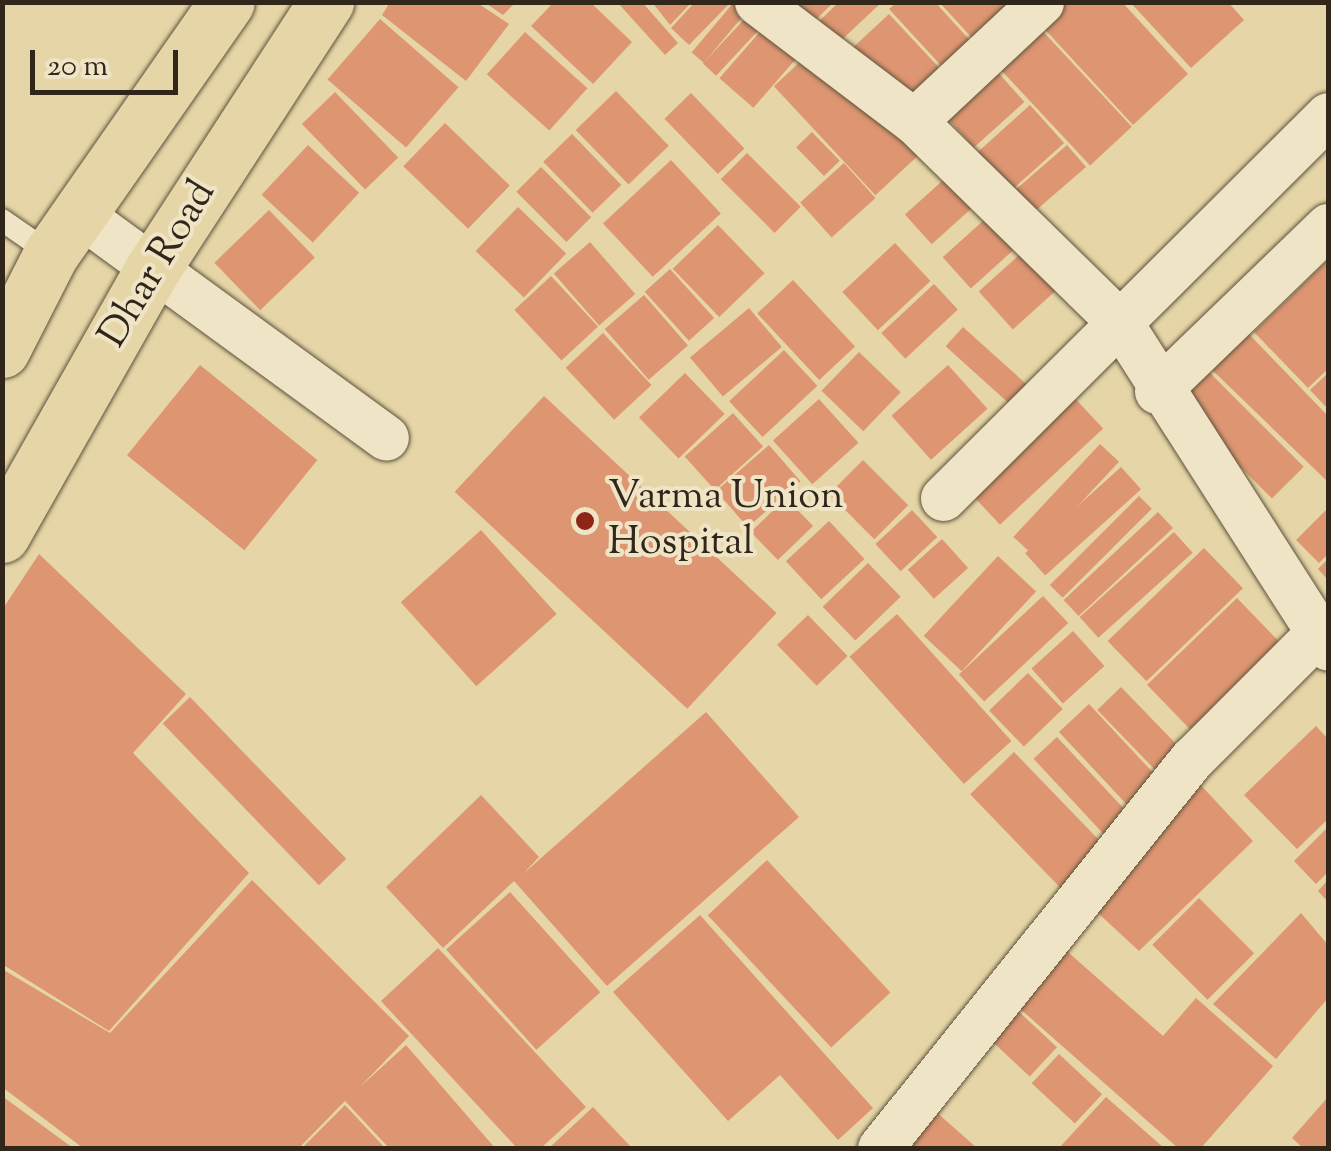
<!DOCTYPE html>
<html>
<head>
<meta charset="utf-8">
<style>
  body { margin:0 }
  #map { position:relative; width:1331px; height:1151px; overflow:hidden; background:#e6d6a7; font-family:"Sorts Mill Goudy",serif }
  div>[style] { position:absolute }
  .building>* { inset:0; background:#dd9671; transform-origin:0 0 }
  .roads { filter:drop-shadow(0 0 2px #5e523d) drop-shadow(0 0 2px #5e523d) }
  .service>* { height:22px; margin:-11px; padding:0 11px; transform-origin:11px; border-radius:11px; background:#efe4c6 }
  .minor>* { height:45px; margin:-22.5px; padding:0 22.5px; transform-origin:22.5px; border-radius:22.5px; background:#efe4c6 }
  .primary>* { height:55px; margin:-27.5px; padding:0 27.5px; transform-origin:27.5px; border-radius:27.5px; background:#e6d6a7 }
  .dots>* { width:28px; height:28px; translate:-50% -50%; box-sizing:border-box; border:5px solid #efe4c6; border-radius:50% }
  span { translate:-50% -50%; white-space:nowrap; text-align:center; line-height:1.15; -webkit-text-stroke:8px #efe4c6; paint-order:stroke }
  .street-label { font-size:40px; color:#31261a }
  .poi-label { font-size:40px; color:#31261a }
  .left { translate:0 -50%; text-align:left }
  .frame { position:absolute; inset:0; border:5px solid #31261a; pointer-events:none }
  .scale { position:absolute; left:30px; top:50px; width:148px; height:45px; box-sizing:border-box; border:5px solid #31261a; border-top:0; padding-left:12px; font-size:30px; line-height:35px; white-space:nowrap; color:#31261a; -webkit-text-stroke:8px #efe4c6; paint-order:stroke }
</style>
</head>
<body>
<div id="map">
  <div class="building">
    <div style="clip-path:polygon(390px 2px,476px 2px,509px 24px,466px 81px,382px 15px)"></div>
    <div style="clip-path:polygon(484px 2px,516px 2px,503px 15px)"></div>
    <div style="clip-path:polygon(554px 2px,590px 2px,632px 42px,593px 84px,531px 26px)"></div>
    <div style="clip-path:polygon(617px 2px,642px 2px,678px 43px,665px 55px)"></div>
    <div style="clip-path:polygon(652px 2px,692px 2px,670px 25px)"></div>
    <div style="clip-path:polygon(695px 2px,731px 2px,689px 45px,671px 28px)"></div>
    <div style="left:734px;top:2px;width:16px;height:66px;rotate:40deg"></div>
    <div style="clip-path:polygon(789px 2px,834px 2px,807px 28px)"></div>
    <div style="clip-path:polygon(839px 2px,882px 2px,833px 48px,814px 26px)"></div>
    <div style="clip-path:polygon(897px 2px,935px 2px,976px 47px,947px 72px,889px 9px)"></div>
    <div style="clip-path:polygon(939px 2px,1015px 2px,974px 40px)"></div>
    <div style="clip-path:polygon(1063px 2px,1122px 2px,1188px 74px,1133px 125px,1040px 24px)"></div>
    <div style="clip-path:polygon(1130px 2px,1228px 2px,1244px 20px,1191px 68px)"></div>
    <div style="left:750px;top:13px;width:18px;height:69px;rotate:43deg"></div>
    <div style="left:889px;top:14px;width:81px;height:50px;rotate:47deg"></div>
    <div style="left:380px;top:19px;width:104px;height:80px;rotate:41deg"></div>
    <div style="left:1037px;top:25px;width:139px;height:57px;rotate:47deg"></div>
    <div style="left:764px;top:27px;width:45px;height:68px;rotate:41deg"></div>
    <div style="left:525px;top:32px;width:84px;height:57px;rotate:42deg"></div>
    <div style="left:817px;top:46px;width:149px;height:59px;rotate:47deg"></div>
    <div style="left:993px;top:67px;width:47px;height:68px;rotate:48deg"></div>
    <div style="left:616px;top:91px;width:76px;height:56px;rotate:46deg"></div>
    <div style="left:335px;top:92px;width:91px;height:46px;rotate:46deg"></div>
    <div style="left:691px;top:93px;width:77px;height:37px;rotate:46deg"></div>
    <div style="left:1030px;top:105px;width:51px;height:72px;rotate:48deg"></div>
    <div style="left:445px;top:123px;width:90px;height:60px;rotate:44deg"></div>
    <div style="left:812px;top:132px;width:40px;height:22px;rotate:46deg"></div>
    <div style="left:572px;top:134px;width:71px;height:40px;rotate:46deg"></div>
    <div style="left:308px;top:145px;width:70px;height:68px;rotate:43deg"></div>
    <div style="left:1067px;top:145px;width:29px;height:72px;rotate:49deg"></div>
    <div style="left:747px;top:153px;width:76px;height:37px;rotate:45deg"></div>
    <div style="left:671px;top:160px;width:73px;height:93px;rotate:47deg"></div>
    <div style="left:844px;top:163px;width:47px;height:59px;rotate:48deg"></div>
    <div style="left:541px;top:167px;width:71px;height:35px;rotate:45deg"></div>
    <div style="left:951px;top:173px;width:40px;height:62px;rotate:48deg"></div>
    <div style="left:518px;top:207px;width:67px;height:61px;rotate:44deg"></div>
    <div style="left:269px;top:210px;width:66px;height:76px;rotate:46deg"></div>
    <div style="left:994px;top:211px;width:42px;height:69px;rotate:48deg"></div>
    <div style="left:718px;top:225px;width:67px;height:63px;rotate:46deg"></div>
    <div style="left:590px;top:242px;width:69px;height:48px;rotate:49deg"></div>
    <div style="left:895px;top:243px;width:52px;height:72px;rotate:47deg"></div>
    <div style="left:1027px;top:248px;width:51px;height:65px;rotate:48deg"></div>
    <div style="clip-path:polygon(1328px 260px,1328px 369px,1308px 388px,1254px 332px)"></div>
    <div style="left:670px;top:269px;width:66px;height:34px;rotate:48deg"></div>
    <div style="left:551px;top:276px;width:69px;height:50px;rotate:47deg"></div>
    <div style="left:793px;top:280px;width:91px;height:49px;rotate:47deg"></div>
    <div style="left:934px;top:284px;width:35px;height:72px;rotate:47deg"></div>
    <div style="left:644px;top:295px;width:67px;height:52px;rotate:49deg"></div>
    <div style="left:749px;top:308px;width:51px;height:77px;rotate:50deg"></div>
    <div style="left:963px;top:327px;width:91px;height:26px;rotate:42deg"></div>
    <div style="clip-path:polygon(1244px 329px,1328px 416px,1328px 482px,1207px 365px)"></div>
    <div style="left:603px;top:333px;width:71px;height:51px;rotate:47deg"></div>
    <div style="left:784px;top:350px;width:49px;height:75px;rotate:47deg"></div>
    <div style="left:859px;top:352px;width:58px;height:54px;rotate:44deg"></div>
    <div style="left:200px;top:365px;width:151px;height:116px;rotate:39deg"></div>
    <div style="left:948px;top:365px;width:59px;height:76px;rotate:48deg"></div>
    <div style="left:1209px;top:372px;width:134px;height:45px;rotate:45deg"></div>
    <div style="left:685px;top:373px;width:57px;height:64px;rotate:46deg"></div>
    <div style="clip-path:polygon(1328px 373px,1328px 409px,1310px 390px)"></div>
    <div style="left:1069px;top:392px;width:50px;height:141px;rotate:47deg"></div>
    <div style="left:544px;top:396px;width:318px;height:131px;rotate:43deg"></div>
    <div style="left:819px;top:399px;width:59px;height:62px;rotate:48deg"></div>
    <div style="left:733px;top:413px;width:45px;height:65px;rotate:48deg"></div>
    <div style="left:1100px;top:444px;width:26px;height:127px;rotate:43deg"></div>
    <div style="left:769px;top:445px;width:48px;height:70px;rotate:49deg"></div>
    <div style="left:863px;top:460px;width:64px;height:48px;rotate:45deg"></div>
    <div style="left:1121px;top:467px;width:30px;height:129px;rotate:48deg"></div>
    <div style="left:1139px;top:496px;width:18px;height:126px;rotate:45deg"></div>
    <div style="left:786px;top:498px;width:39px;height:49px;rotate:46deg"></div>
    <div style="clip-path:polygon(1328px 508px,1328px 554px,1319px 563px,1296px 540px)"></div>
    <div style="left:912px;top:510px;width:37px;height:50px;rotate:47deg"></div>
    <div style="left:1158px;top:512px;width:22px;height:129px;rotate:47deg"></div>
    <div style="left:829px;top:521px;width:52px;height:59px;rotate:47deg"></div>
    <div style="left:481px;top:530px;width:113px;height:108px;rotate:48deg"></div>
    <div style="left:1174px;top:532px;width:28px;height:127px;rotate:48deg"></div>
    <div style="left:942px;top:539px;width:39px;height:46px;rotate:48deg"></div>
    <div style="left:1204px;top:548px;width:56px;height:134px;rotate:46deg"></div>
    <div style="clip-path:polygon(39px 554px,186px 694px,133px 753px,249px 873px,109px 1031px,2px 964px,2px 610px)"></div>
    <div style="left:998px;top:556px;width:52px;height:109px;rotate:43deg"></div>
    <div style="clip-path:polygon(1328px 559px,1328px 580px,1318px 569px)"></div>
    <div style="left:868px;top:563px;width:47px;height:63px;rotate:46deg"></div>
    <div style="left:1043px;top:596px;width:37px;height:115px;rotate:47deg"></div>
    <div style="left:1237px;top:598px;width:78px;height:125px;rotate:46deg"></div>
    <div style="left:897px;top:614px;width:171px;height:64px;rotate:48deg"></div>
    <div style="left:808px;top:615px;width:57px;height:43px;rotate:46deg"></div>
    <div style="left:1073px;top:631px;width:47px;height:56px;rotate:48deg"></div>
    <div style="left:1028px;top:673px;width:50px;height:54px;rotate:46deg"></div>
    <div style="left:1121px;top:687px;width:89px;height:33px;rotate:46deg"></div>
    <div style="left:190px;top:697px;width:225px;height:38px;rotate:46deg"></div>
    <div style="left:1089px;top:704px;width:99px;height:41px;rotate:47deg"></div>
    <div style="clip-path:polygon(706px 712px,799px 817px,607px 986px,514px 881px,443px 948px,386px 887px,481px 795px,539px 857px,523px 874px)"></div>
    <div style="clip-path:polygon(1316px 726px,1328px 739px,1328px 819px,1297px 849px,1244px 795px)"></div>
    <div style="left:1057px;top:737px;width:103px;height:32px;rotate:47deg"></div>
    <div style="left:1014px;top:752px;width:132px;height:61px;rotate:46deg"></div>
    <div style="clip-path:polygon(1196px 780px,1253px 841px,1139px 951px,1085px 901px)"></div>
    <div style="clip-path:polygon(1328px 827px,1328px 872px,1316px 884px,1294px 861px)"></div>
    <div style="left:767px;top:860px;width:181px;height:81px;rotate:47deg"></div>
    <div style="clip-path:polygon(252px 880px,409px 1036px,359px 1088px,406px 1045px,495px 1148px,389px 1148px,345px 1101px,299px 1148px,83px 1148px,2px 1087px,2px 969px,110px 1033px)"></div>
    <div style="clip-path:polygon(1328px 880px,1328px 902px,1318px 891px)"></div>
    <div style="left:510px;top:892px;width:135px;height:86px;rotate:48deg"></div>
    <div style="left:1199px;top:898px;width:78px;height:66px;rotate:45deg"></div>
    <div style="clip-path:polygon(1301px 913px,1328px 945px,1328px 998px,1276px 1059px,1213px 1004px)"></div>
    <div style="clip-path:polygon(700px 915px,873px 1108px,838px 1140px,780px 1075px,728px 1121px,613px 992px)"></div>
    <div style="clip-path:polygon(1060px 945px,1163px 1036px,1196px 998px,1273px 1066px,1201px 1148px,1178px 1148px,1010px 1000px)"></div>
    <div style="clip-path:polygon(438px 948px,586px 1107px,541px 1148px,517px 1148px,381px 1001px)"></div>
    <div style="left:1016px;top:1009px;width:56px;height:40px;rotate:43deg"></div>
    <div style="left:1059px;top:1054px;width:59px;height:40px;rotate:43deg"></div>
    <div style="clip-path:polygon(2px 1096px,73px 1148px,2px 1148px)"></div>
    <div style="clip-path:polygon(1106px 1097px,1164px 1148px,1059px 1148px)"></div>
    <div style="clip-path:polygon(1328px 1097px,1328px 1148px,1303px 1148px,1292px 1138px)"></div>
    <div style="clip-path:polygon(345px 1105px,385px 1148px,302px 1148px)"></div>
    <div style="clip-path:polygon(593px 1107px,632px 1148px,549px 1148px)"></div>
    <div style="clip-path:polygon(934px 1110px,977px 1148px,901px 1148px)"></div>
  </div>
  <div class="roads">
    <div class="service">
      <div style="left:2px;top:220px;width:60px;rotate:34.8deg"></div>
    </div>
    <div class="minor">
      <div style="left:757px;top:2px;width:197px;rotate:37.2deg"></div>
      <div style="left:914px;top:121px;width:290px;rotate:44.4deg"></div>
      <div style="left:1121px;top:324px;width:384px;rotate:57.4deg"></div>
      <div style="left:914px;top:121px;width:174px;rotate:-43.1deg"></div>
      <div style="left:78px;top:213px;width:381px;rotate:36.1deg"></div>
      <div style="left:1157px;top:391px;width:238px;rotate:-44deg"></div>
      <div style="left:943px;top:498px;width:543px;rotate:-44.85deg"></div>
      <div style="left:880px;top:1148px;width:499px;rotate:-51.3deg"></div>
      <div style="left:1192px;top:759px;width:178px;rotate:-45deg"></div>
    </div>
    <div class="primary">
      <div style="left:2px;top:350px;width:108px;rotate:-63deg"></div>
      <div style="left:51px;top:254px;width:307px;rotate:-55.1deg"></div>
      <div style="left:2px;top:535px;width:305px;rotate:-60.5deg"></div>
      <div style="left:152px;top:270px;width:320px;rotate:-57deg"></div>
    </div>
  </div>
  <div class="dots">
    <div style="left:585px;top:521px;background:#8f2418"></div>
  </div>
  <div class="street-label">
    <span style="left:159px;top:265px;rotate:-59deg">Dhar Road</span>
  </div>
  <div class="poi-label">
    <span class="left" style="left:608px;top:521px">Varma Union<br>Hospital</span>
  </div>
  <div class="frame"></div>
  <div class="scale">20 m</div>
</div>
</body>
</html>
